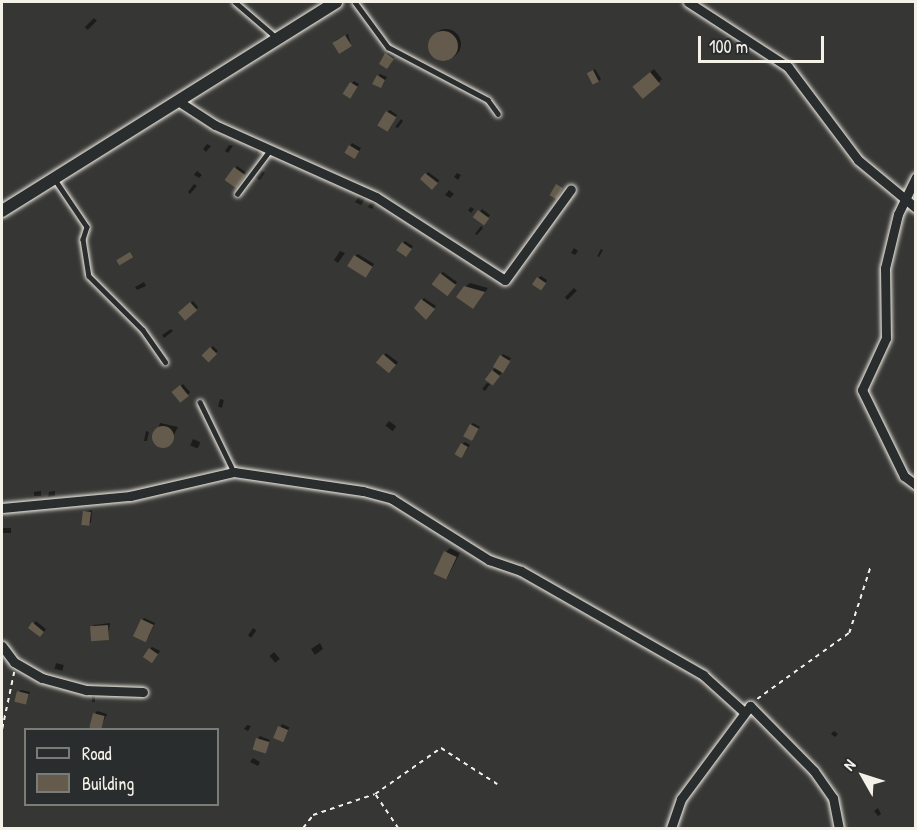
<!DOCTYPE html>
<html>
<head>
<meta charset="utf-8">
<style>
  body { margin:0 }
  #map { position:relative; width:917px; height:830px; overflow:hidden; background:#363634; font-family:"Patrick Hand",sans-serif }
  div>[style] { position:absolute }
  .shadow>* { inset:0; background:#0007; transform-origin:0 0 }
  .round { border-radius:50% }
  .building>* { inset:0; background:#645b4c; transform-origin:0 0 }
  .path>* { height:1.5px; margin-top:-0.75px; transform-origin:0; background:repeating-linear-gradient(90deg,#f4f1e8 0 4.5px,transparent 0 9px) }
  .roads { filter:drop-shadow(0 0 2px #f4f1e8) drop-shadow(0 0 2px #f4f1e8) }
  .service>* { height:4.5px; margin:-2.25px; padding:0 2.25px; transform-origin:2.25px; border-radius:2.25px; background:#2a2d2e }
  .minor>* { height:9px; margin:-4.5px; padding:0 4.5px; transform-origin:4.5px; border-radius:4.5px; background:#2a2d2e }
  .tertiary>* { height:12px; margin:-6px; padding:0 6px; transform-origin:6px; border-radius:6px; background:#2a2d2e }
  span { translate:-50% -50%; white-space:nowrap; text-align:center; line-height:1.15; -webkit-text-stroke:6px #2a2d2e; paint-order:stroke }
  .frame { position:absolute; inset:0; border:3px solid #f4f1e8; pointer-events:none }
  .legend { position:absolute; left:24px; top:728px; width:195px; height:78px; box-sizing:border-box; background:#2a2d2e; border:2px solid #7b7b78; margin:0; padding:8px 10px; list-style:none; font-size:18px; color:#f4f1e8 }
  .legend li { display:flex; align-items:center; gap:12px; height:30px }
  .legend b { width:30px; border:2px solid #7b7b78 }
  .north { position:absolute; left:833px; top:746px; width:60px; height:60px; -webkit-text-stroke:4px #2a2d2e; paint-order:stroke; rotate:309deg; font-size:16px; font-weight:700; line-height:24px; text-align:center; color:#f4f1e8 }
  .north::after { content:''; display:block; margin:auto; width:21px; height:27px; background:#f4f1e8; clip-path:polygon(50% 0,100% 100%,50% 72%,0 100%) }
  .scale { position:absolute; left:698px; top:36px; width:126px; height:27px; box-sizing:border-box; border:3px solid #f4f1e8; border-top:0; padding-left:8px; font-size:18px; line-height:21px; white-space:nowrap; color:#f4f1e8; -webkit-text-stroke:4px #2a2d2e; paint-order:stroke }
</style>
</head>
<body>
<div id="map">
  <div class="shadow">
    <div style="left:94px;top:18px;width:4px;height:13px;rotate:45deg"></div>
    <div class="round" style="left:431px;top:29px;width:30px;height:30px"></div>
    <div style="clip-path:polygon(348px 34px,351px 45px,334px 43px,336px 40px)"></div>
    <div style="clip-path:polygon(389px 52px,395px 56px,390px 65px,386px 54px)"></div>
    <div style="clip-path:polygon(595px 69px,601px 79px,599px 81px,589px 73px)"></div>
    <div style="clip-path:polygon(654px 69px,662px 79px,658px 83px,638px 82px)"></div>
    <div style="clip-path:polygon(380px 74px,387px 77px,383px 84px,378px 76px)"></div>
    <div style="clip-path:polygon(354px 81px,359px 84px,353px 94px,352px 83px)"></div>
    <div style="clip-path:polygon(390px 110px,397px 115px,389px 128px,387px 112px)"></div>
    <div style="clip-path:polygon(401px 119px,403px 121px,398px 128px,395px 127px)"></div>
    <div style="clip-path:polygon(352px 143px,361px 148px,357px 155px,350px 146px)"></div>
    <div style="clip-path:polygon(207px 144px,211px 146px,206px 152px,203px 149px)"></div>
    <div style="clip-path:polygon(249px 144px,262px 147px,257px 153px)"></div>
    <div style="clip-path:polygon(229px 145px,233px 146px,228px 153px,225px 151px)"></div>
    <div style="clip-path:polygon(237px 166px,246px 172px,237px 184px,226px 180px)"></div>
    <div style="left:261px;top:170px;width:5px;height:9px;rotate:37deg"></div>
    <div style="clip-path:polygon(197px 171px,202px 175px,199px 178px,194px 175px)"></div>
    <div style="left:428px;top:172px;width:14px;height:9px;rotate:36deg"></div>
    <div style="clip-path:polygon(457px 173px,461px 175px,458px 180px,454px 177px)"></div>
    <div style="clip-path:polygon(194px 184px,197px 186px,190px 194px,188px 192px)"></div>
    <div style="clip-path:polygon(449px 190px,454px 194px,450px 198px,445px 195px)"></div>
    <div style="clip-path:polygon(361px 193px,367px 196px,361px 205px,355px 202px)"></div>
    <div style="clip-path:polygon(373px 199px,377px 202px,372px 209px,368px 207px)"></div>
    <div style="clip-path:polygon(471px 207px,474px 209px,471px 213px,468px 210px)"></div>
    <div style="left:482px;top:209px;width:10px;height:11px;rotate:37deg"></div>
    <div style="clip-path:polygon(481px 226px,483px 228px,477px 235px,475px 234px)"></div>
    <div style="clip-path:polygon(405px 241px,413px 246px,408px 253px,403px 243px)"></div>
    <div style="clip-path:polygon(574px 248px,578px 251px,575px 255px,571px 253px)"></div>
    <div style="left:601px;top:249px;width:2px;height:8px;rotate:27deg"></div>
    <div style="clip-path:polygon(340px 251px,345px 253px,338px 263px,334px 260px)"></div>
    <div style="clip-path:polygon(358px 254px,374px 264px,368px 274px,355px 256px)"></div>
    <div style="clip-path:polygon(443px 272px,457px 282px,450px 291px,441px 274px)"></div>
    <div style="clip-path:polygon(541px 276px,547px 280px,543px 287px,538px 278px)"></div>
    <div style="clip-path:polygon(144px 282px,146px 286px,137px 290px,135px 287px)"></div>
    <div style="clip-path:polygon(470px 283px,488px 288px,477px 303px,465px 287px)"></div>
    <div style="left:574px;top:288px;width:4px;height:13px;rotate:45deg"></div>
    <div style="clip-path:polygon(424px 298px,436px 306px,428px 316px,416px 308px)"></div>
    <div style="left:193px;top:301px;width:8px;height:17px;rotate:50deg"></div>
    <div style="clip-path:polygon(171px 329px,173px 331px,164px 338px,162px 335px)"></div>
    <div style="left:213px;top:346px;width:7px;height:13px;rotate:45deg"></div>
    <div style="left:386px;top:353px;width:15px;height:12px;rotate:37deg"></div>
    <div style="clip-path:polygon(503px 354px,511px 358px,496px 381px,493px 371px)"></div>
    <div style="clip-path:polygon(487px 383px,490px 384px,485px 391px,482px 389px)"></div>
    <div style="left:183px;top:384px;width:11px;height:12px;rotate:49deg"></div>
    <div style="left:220px;top:399px;width:4px;height:8px;rotate:14deg"></div>
    <div style="left:389px;top:421px;width:9px;height:6px;rotate:36deg"></div>
    <div style="clip-path:polygon(160px 423px,178px 427px,168px 447px,153px 442px)"></div>
    <div style="clip-path:polygon(473px 423px,480px 427px,474px 437px,471px 425px)"></div>
    <div style="clip-path:polygon(146px 431px,149px 432px,147px 441px,144px 441px)"></div>
    <div style="left:193px;top:439px;width:8px;height:7px;rotate:23deg"></div>
    <div style="clip-path:polygon(465px 442px,470px 445px,464px 454px,462px 444px)"></div>
    <div style="clip-path:polygon(41px 491px,41px 496px,34px 496px,34px 492px)"></div>
    <div style="clip-path:polygon(55px 491px,55px 496px,48px 497px,49px 492px)"></div>
    <div style="clip-path:polygon(92px 510px,91px 522px,89px 524px,84px 512px)"></div>
    <div style="left:3px;top:528px;width:8px;height:5px"></div>
    <div style="clip-path:polygon(450px 548px,460px 553px,447px 578px,446px 552px)"></div>
    <div style="clip-path:polygon(144px 618px,155px 623px,148px 638px,142px 620px)"></div>
    <div style="left:36px;top:621px;width:13px;height:8px;rotate:39deg"></div>
    <div style="clip-path:polygon(110px 623px,108px 638px,92px 627px,94px 625px)"></div>
    <div style="left:253px;top:628px;width:4px;height:9px;rotate:34deg"></div>
    <div style="clip-path:polygon(320px 643px,323px 649px,315px 655px,311px 649px)"></div>
    <div style="clip-path:polygon(152px 647px,160px 651px,155px 659px,150px 649px)"></div>
    <div style="left:274px;top:652px;width:9px;height:6px;rotate:49deg"></div>
    <div style="left:56px;top:663px;width:8px;height:6px;rotate:14deg"></div>
    <div style="clip-path:polygon(21px 690px,30px 692px,25px 704px,19px 692px)"></div>
    <div style="left:92px;top:695px;width:3px;height:7px"></div>
    <div style="clip-path:polygon(97px 711px,107px 714px,100px 729px,95px 714px)"></div>
    <div style="left:282px;top:724px;width:8px;height:16px;rotate:23deg"></div>
    <div style="clip-path:polygon(247px 725px,251px 726px,248px 731px,244px 729px)"></div>
    <div style="clip-path:polygon(834px 731px,838px 734px,835px 737px,831px 734px)"></div>
    <div style="clip-path:polygon(260px 736px,270px 740px,265px 752px,258px 738px)"></div>
    <div style="clip-path:polygon(253px 758px,260px 762px,258px 766px,250px 762px)"></div>
    <div style="clip-path:polygon(878px 808px,881px 814px,878px 816px,874px 811px)"></div>
  </div>
  <div class="building">
    <div class="round" style="left:428px;top:31px;width:30px;height:30px"></div>
    <div style="left:345px;top:35px;width:13px;height:15px;rotate:58deg"></div>
    <div style="clip-path:polygon(385px 53px,394px 59px,387px 69px,379px 64px)"></div>
    <div style="left:593px;top:70px;width:13px;height:7px;rotate:63deg"></div>
    <div style="left:650px;top:72px;width:16px;height:23px;rotate:50deg"></div>
    <div style="clip-path:polygon(377px 75px,385px 80px,381px 88px,372px 84px)"></div>
    <div style="left:350px;top:82px;width:9px;height:14px;rotate:32deg"></div>
    <div style="left:386px;top:111px;width:12px;height:17px;rotate:31deg"></div>
    <div style="left:349px;top:145px;width:12px;height:9px;rotate:31deg"></div>
    <div style="left:234px;top:167px;width:14px;height:16px;rotate:36deg"></div>
    <div style="clip-path:polygon(425px 173px,438px 183px,432px 190px,420px 179px)"></div>
    <div style="left:556px;top:184px;width:8px;height:13px;rotate:30deg"></div>
    <div style="left:478px;top:210px;width:14px;height:9px;rotate:36deg"></div>
    <div style="left:402px;top:242px;width:12px;height:10px;rotate:35deg"></div>
    <div style="left:130px;top:252px;width:6px;height:16px;rotate:59deg"></div>
    <div style="left:354px;top:255px;width:22px;height:13px;rotate:32deg"></div>
    <div style="left:440px;top:273px;width:20px;height:14px;rotate:37deg"></div>
    <div style="left:537px;top:277px;width:11px;height:9px;rotate:34deg"></div>
    <div style="clip-path:polygon(464px 286px,485px 292px,473px 309px,456px 297px)"></div>
    <div style="clip-path:polygon(421px 299px,435px 309px,426px 320px,414px 308px)"></div>
    <div style="left:190px;top:302px;width:11px;height:16px;rotate:49deg"></div>
    <div style="left:210px;top:347px;width:10px;height:12px;rotate:45deg"></div>
    <div style="left:383px;top:354px;width:17px;height:11px;rotate:40deg"></div>
    <div style="left:500px;top:355px;width:12px;height:14px;rotate:31deg"></div>
    <div style="left:492px;top:370px;width:10px;height:12px;rotate:37deg"></div>
    <div style="left:180px;top:385px;width:14px;height:11px;rotate:51deg"></div>
    <div style="left:470px;top:424px;width:10px;height:14px;rotate:29deg"></div>
    <div class="round" style="left:152px;top:426px;width:22px;height:22px"></div>
    <div style="left:461px;top:443px;width:8px;height:13px;rotate:30deg"></div>
    <div style="left:83px;top:511px;width:8px;height:14px;rotate:7deg"></div>
    <div style="left:444px;top:551px;width:14px;height:25px;rotate:25deg"></div>
    <div style="left:141px;top:619px;width:14px;height:19px;rotate:25deg"></div>
    <div style="clip-path:polygon(32px 622px,44px 632px,40px 637px,28px 628px)"></div>
    <div style="left:108px;top:625px;width:15px;height:18px;rotate:86deg"></div>
    <div style="left:149px;top:648px;width:11px;height:11px;rotate:34deg"></div>
    <div style="left:17px;top:691px;width:12px;height:11px;rotate:14deg"></div>
    <div style="left:93px;top:713px;width:12px;height:15px;rotate:14deg"></div>
    <div style="left:278px;top:726px;width:11px;height:13px;rotate:22deg"></div>
    <div style="left:256px;top:738px;width:14px;height:12px;rotate:17deg"></div>
  </div>
  <div class="path">
    <div style="left:757px;top:699px;width:113px;rotate:-35.7deg"></div>
    <div style="left:849px;top:633px;width:71px;rotate:-72.1deg"></div>
    <div style="left:2px;top:729px;width:58px;rotate:-78.1deg"></div>
    <div style="left:376px;top:795px;width:40px;rotate:56deg"></div>
    <div style="left:303px;top:828px;width:16px;rotate:-52deg"></div>
    <div style="left:313px;top:815px;width:65px;rotate:-18.7deg"></div>
    <div style="left:375px;top:794px;width:80px;rotate:-34.9deg"></div>
    <div style="left:441px;top:748px;width:67px;rotate:32.7deg"></div>
  </div>
  <div class="roads">
    <div class="service">
      <div style="left:235px;top:2px;width:55px;rotate:40.6deg"></div>
      <div style="left:355px;top:2px;width:56px;rotate:53.7deg"></div>
      <div style="left:388px;top:47px;width:113px;rotate:27.9deg"></div>
      <div style="left:488px;top:100px;width:17px;rotate:54deg"></div>
      <div style="left:56px;top:181px;width:55px;rotate:56deg"></div>
      <div style="left:87px;top:227px;width:13px;rotate:108deg"></div>
      <div style="left:83px;top:239px;width:37px;rotate:81deg"></div>
      <div style="left:89px;top:276px;width:76px;rotate:45deg"></div>
      <div style="left:143px;top:330px;width:39px;rotate:55deg"></div>
      <div style="left:237px;top:194px;width:55px;rotate:-53.1deg"></div>
      <div style="left:200px;top:402px;width:78px;rotate:64.1deg"></div>
    </div>
    <div class="minor">
      <div style="left:688px;top:2px;width:119px;rotate:33deg"></div>
      <div style="left:788px;top:67px;width:116px;rotate:53deg"></div>
      <div style="left:858px;top:160px;width:75px;rotate:39.6deg"></div>
      <div style="left:178px;top:101px;width:44px;rotate:33deg"></div>
      <div style="left:215px;top:125px;width:176px;rotate:24.1deg"></div>
      <div style="left:376px;top:197px;width:153px;rotate:32.8deg"></div>
      <div style="left:505px;top:280px;width:112px;rotate:-54deg"></div>
      <div style="left:916px;top:177px;width:41px;rotate:115.9deg"></div>
      <div style="left:898px;top:214px;width:56px;rotate:103.5deg"></div>
      <div style="left:885px;top:268px;width:70px;rotate:89.2deg"></div>
      <div style="left:886px;top:338px;width:57px;rotate:114.8deg"></div>
      <div style="left:862px;top:390px;width:96px;rotate:64deg"></div>
      <div style="left:904px;top:476px;width:15px;rotate:37deg"></div>
      <div style="left:2px;top:508px;width:129px;rotate:-5.4deg"></div>
      <div style="left:130px;top:496px;width:107px;rotate:-13deg"></div>
      <div style="left:234px;top:472px;width:130px;rotate:8.4deg"></div>
      <div style="left:363px;top:491px;width:30px;rotate:15deg"></div>
      <div style="left:392px;top:499px;width:115px;rotate:32.2deg"></div>
      <div style="left:489px;top:560px;width:34px;rotate:19deg"></div>
      <div style="left:521px;top:571px;width:210px;rotate:29.7deg"></div>
      <div style="left:703px;top:675px;width:55px;rotate:42.1deg"></div>
      <div style="left:2px;top:646px;width:20px;rotate:53deg"></div>
      <div style="left:14px;top:662px;width:32px;rotate:30deg"></div>
      <div style="left:42px;top:678px;width:46px;rotate:15.3deg"></div>
      <div style="left:86px;top:690px;width:57px;rotate:2deg"></div>
      <div style="left:671px;top:828px;width:31px;rotate:-71deg"></div>
      <div style="left:681px;top:799px;width:116px;rotate:-53.4deg"></div>
      <div style="left:750px;top:706px;width:91px;rotate:45.4deg"></div>
      <div style="left:814px;top:771px;width:33px;rotate:55deg"></div>
      <div style="left:833px;top:798px;width:31px;rotate:79deg"></div>
    </div>
    <div class="tertiary">
      <div style="left:2px;top:211px;width:394px;rotate:-32deg"></div>
    </div>
  </div>
  <div class="frame"></div>
  <ul class="legend">
  <li><b style="height:8px;background:#2a2d2e"></b>Road</li>
  <li><b style="height:16px;background:#645b4c"></b>Building</li>
  </ul>
  <div class="north">N</div>
  <div class="scale">100 m</div>
</div>
</body>
</html>
